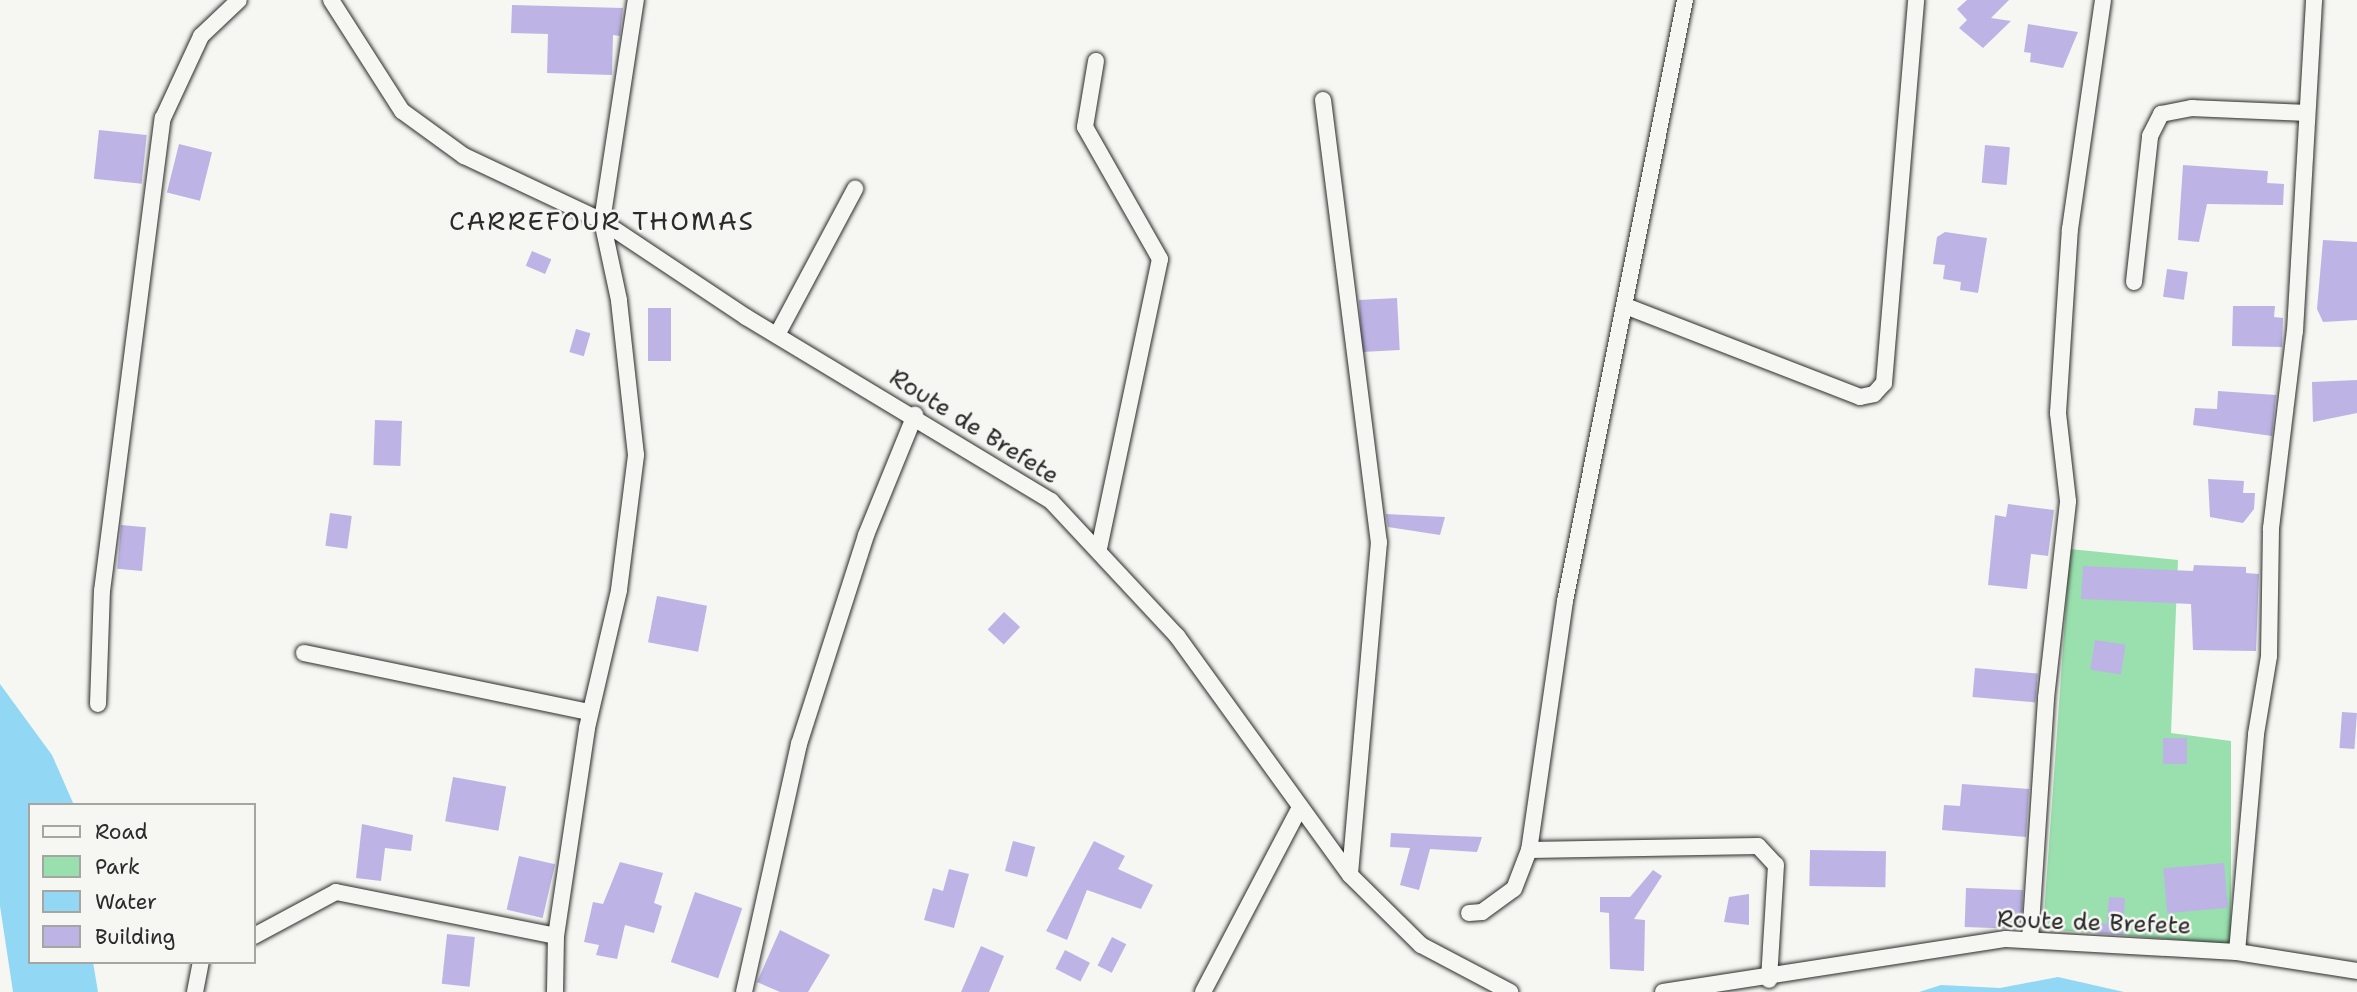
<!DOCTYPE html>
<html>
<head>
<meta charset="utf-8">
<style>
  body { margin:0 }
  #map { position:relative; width:2357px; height:992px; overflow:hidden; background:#f6f6f2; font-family:"Shantell Sans",sans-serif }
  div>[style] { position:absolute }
  .green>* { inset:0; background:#99e0ae }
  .water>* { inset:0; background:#92d8f4 }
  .building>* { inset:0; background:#bdb4e5; transform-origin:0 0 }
  .roads { filter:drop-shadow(0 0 2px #2b2b2b) drop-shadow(0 0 2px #2b2b2b) }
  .street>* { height:16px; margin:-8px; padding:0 8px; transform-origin:8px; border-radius:8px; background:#f6f6f2 }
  span { translate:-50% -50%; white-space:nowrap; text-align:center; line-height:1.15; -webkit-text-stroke:5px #f6f6f2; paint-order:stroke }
  .street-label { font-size:24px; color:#2b2b2b }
  .neighbourhood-label { font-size:26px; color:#2b2b2b; letter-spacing:2px }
  .legend { position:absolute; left:28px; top:803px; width:228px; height:161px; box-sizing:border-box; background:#f6f6f2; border:2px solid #a5a5a2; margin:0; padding:9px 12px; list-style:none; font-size:21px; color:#2b2b2b }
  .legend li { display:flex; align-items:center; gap:14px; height:35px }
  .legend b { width:35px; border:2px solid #a5a5a2 }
</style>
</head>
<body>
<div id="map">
  <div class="green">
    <div style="clip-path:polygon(2070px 549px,2178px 560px,2171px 733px,2231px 741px,2231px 944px,2043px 929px)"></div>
  </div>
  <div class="water">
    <div style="clip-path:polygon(0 684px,52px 755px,74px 805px,30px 805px,30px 962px,93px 962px,98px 992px,13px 992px,0 906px)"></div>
    <div style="clip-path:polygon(2058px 977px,2124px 992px,1919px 992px,1941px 985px,2000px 988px)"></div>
  </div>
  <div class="building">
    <div style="clip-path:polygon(1967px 0,2009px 0,1991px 18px,2011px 21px,1983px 48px,1959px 28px,1967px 20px,1957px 9px)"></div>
    <div style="clip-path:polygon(512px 5px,623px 8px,620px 36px,613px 35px,612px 75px,547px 73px,548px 34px,511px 33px)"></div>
    <div style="clip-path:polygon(2028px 24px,2078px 32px,2063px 68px,2030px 62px,2031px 53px,2024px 52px)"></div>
    <div style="left:99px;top:130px;width:48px;height:49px;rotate:6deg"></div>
    <div style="left:179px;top:144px;width:34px;height:50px;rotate:14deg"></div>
    <div style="left:1985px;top:145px;width:25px;height:38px;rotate:5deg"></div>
    <div style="clip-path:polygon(2183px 165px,2268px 171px,2267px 183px,2284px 184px,2283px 205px,2207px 204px,2199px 242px,2178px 240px)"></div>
    <div style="clip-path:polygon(1945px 232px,1987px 238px,1978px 293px,1960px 290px,1961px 282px,1943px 279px,1945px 265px,1933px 264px,1937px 237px)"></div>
    <div style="clip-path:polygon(2323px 240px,2357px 242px,2357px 320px,2323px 322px,2317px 309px)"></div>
    <div style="left:532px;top:251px;width:21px;height:16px;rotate:23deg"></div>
    <div style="left:2167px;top:269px;width:21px;height:28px;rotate:8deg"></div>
    <div style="left:1397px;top:298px;width:52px;height:38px;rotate:87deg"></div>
    <div style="clip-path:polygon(2233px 306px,2275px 306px,2274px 317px,2283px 318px,2282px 347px,2232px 346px)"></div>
    <div style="left:671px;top:308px;width:53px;height:23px;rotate:90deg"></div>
    <div style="left:576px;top:329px;width:15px;height:24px;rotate:16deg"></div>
    <div style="clip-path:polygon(2357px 380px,2357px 413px,2313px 422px,2312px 382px)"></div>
    <div style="clip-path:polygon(2218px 391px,2276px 395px,2272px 436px,2193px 425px,2195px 408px,2217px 409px)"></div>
    <div style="left:375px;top:420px;width:27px;height:45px;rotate:2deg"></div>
    <div style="clip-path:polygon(2208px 479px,2244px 481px,2243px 493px,2255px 493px,2254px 509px,2243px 523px,2210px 517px)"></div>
    <div style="clip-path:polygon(2008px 504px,2054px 510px,2048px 556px,2031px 554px,2027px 589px,1988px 585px,1995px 515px,2006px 517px)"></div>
    <div style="left:330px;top:513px;width:22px;height:33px;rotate:8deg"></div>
    <div style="clip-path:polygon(1386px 514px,1445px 517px,1440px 535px,1388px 527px)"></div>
    <div style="left:121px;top:525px;width:25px;height:44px;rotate:5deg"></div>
    <div style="clip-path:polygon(2194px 565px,2246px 567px,2246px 573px,2259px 574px,2256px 651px,2193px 650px,2191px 604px,2081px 599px,2083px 566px,2193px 571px)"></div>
    <div style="left:657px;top:596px;width:51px;height:47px;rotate:11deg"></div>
    <div style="left:1004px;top:612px;width:22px;height:24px;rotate:43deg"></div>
    <div style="left:2095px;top:640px;width:31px;height:30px;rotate:9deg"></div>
    <div style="left:1975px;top:668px;width:63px;height:29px;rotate:5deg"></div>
    <div style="left:2342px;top:712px;width:15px;height:36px;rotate:4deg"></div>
    <div style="left:2163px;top:738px;width:24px;height:26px"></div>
    <div style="left:453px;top:777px;width:54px;height:45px;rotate:10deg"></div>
    <div style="clip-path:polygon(1962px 784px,2029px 789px,2026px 837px,1942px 830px,1944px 805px,1960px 806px)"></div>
    <div style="clip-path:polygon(362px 824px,413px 835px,411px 851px,385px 848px,381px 881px,356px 878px)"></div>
    <div style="clip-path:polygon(1391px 833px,1433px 835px,1482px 837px,1477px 852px,1430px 849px,1419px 890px,1400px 885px,1410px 848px,1390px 847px)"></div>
    <div style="left:1013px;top:841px;width:23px;height:31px;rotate:15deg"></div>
    <div style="clip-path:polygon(1094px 841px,1125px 856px,1118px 869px,1153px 885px,1141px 909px,1087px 890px,1067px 940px,1046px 931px)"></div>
    <div style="left:1810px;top:850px;width:76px;height:36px;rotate:1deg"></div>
    <div style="left:519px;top:856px;width:37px;height:55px;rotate:13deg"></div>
    <div style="clip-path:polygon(620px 862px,663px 873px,654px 903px,662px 906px,654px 933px,625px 925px,617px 959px,596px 955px,599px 945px,584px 942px,593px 902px,603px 904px)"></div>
    <div style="left:2224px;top:863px;width:45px;height:61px;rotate:85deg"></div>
    <div style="clip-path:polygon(949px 869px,969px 874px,954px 928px,924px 920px,933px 888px,943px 891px)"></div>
    <div style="clip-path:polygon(1653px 870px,1662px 876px,1634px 919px,1645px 920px,1644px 971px,1610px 969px,1609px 913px,1600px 912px,1600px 897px,1630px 897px)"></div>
    <div style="left:1966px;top:888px;width:57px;height:39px;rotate:2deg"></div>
    <div style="left:695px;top:892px;width:50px;height:74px;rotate:19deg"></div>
    <div style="clip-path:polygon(1749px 894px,1749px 925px,1724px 922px,1729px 897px)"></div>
    <div style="clip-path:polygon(2109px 897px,2125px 898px,2123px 935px,2090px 933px,2091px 923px,2107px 924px)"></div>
    <div style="clip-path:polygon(780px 930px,830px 955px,808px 992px,780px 992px,757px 982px)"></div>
    <div style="left:447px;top:934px;width:28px;height:50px;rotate:6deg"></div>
    <div style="left:1112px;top:937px;width:16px;height:32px;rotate:27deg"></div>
    <div style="clip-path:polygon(981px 946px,1004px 956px,989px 992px,961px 992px)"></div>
    <div style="left:1065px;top:950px;width:28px;height:21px;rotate:27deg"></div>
  </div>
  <div class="roads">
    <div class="street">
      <div style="left:331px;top:0;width:132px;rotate:57.4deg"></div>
      <div style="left:402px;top:111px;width:77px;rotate:36deg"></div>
      <div style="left:464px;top:156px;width:153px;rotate:25.2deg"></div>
      <div style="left:602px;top:221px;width:173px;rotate:33.7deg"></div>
      <div style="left:746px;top:317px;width:356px;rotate:31.1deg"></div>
      <div style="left:1051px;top:501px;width:185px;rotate:47deg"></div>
      <div style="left:1177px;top:636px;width:295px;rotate:54.1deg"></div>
      <div style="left:1350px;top:875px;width:100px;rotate:44.6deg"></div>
      <div style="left:1421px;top:945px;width:101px;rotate:27.8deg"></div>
      <div style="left:1685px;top:0;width:613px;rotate:101.29deg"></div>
      <div style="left:1565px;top:601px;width:252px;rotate:98.2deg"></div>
      <div style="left:1529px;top:850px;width:229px;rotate:-1deg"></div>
      <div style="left:1758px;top:846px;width:26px;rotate:47deg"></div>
      <div style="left:1776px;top:865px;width:115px;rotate:93.5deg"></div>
      <div style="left:1096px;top:61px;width:67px;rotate:99.5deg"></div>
      <div style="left:1085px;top:127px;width:152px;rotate:60.4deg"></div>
      <div style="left:1160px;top:259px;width:295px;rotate:101.9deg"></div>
      <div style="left:1323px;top:100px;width:446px;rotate:82.8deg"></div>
      <div style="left:1379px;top:542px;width:334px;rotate:95deg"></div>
      <div style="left:2134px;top:282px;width:147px;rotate:-83.7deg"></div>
      <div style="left:2150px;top:136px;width:25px;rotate:-63deg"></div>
      <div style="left:2161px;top:114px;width:32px;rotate:-11deg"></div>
      <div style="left:2192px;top:108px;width:114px;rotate:2.5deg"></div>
      <div style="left:1628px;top:307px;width:249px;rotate:21.2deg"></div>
      <div style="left:1860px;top:397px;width:14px;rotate:-12deg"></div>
      <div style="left:1874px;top:394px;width:15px;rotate:-48deg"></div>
      <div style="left:1884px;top:383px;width:384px;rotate:-85.2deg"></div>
      <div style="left:777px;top:335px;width:166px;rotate:-61.9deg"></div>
      <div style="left:304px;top:653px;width:292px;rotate:11.7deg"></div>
      <div style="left:98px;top:704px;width:113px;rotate:-88deg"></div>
      <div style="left:102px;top:591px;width:477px;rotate:-82.7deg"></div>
      <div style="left:163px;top:118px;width:90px;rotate:-65.1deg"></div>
      <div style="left:201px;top:36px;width:52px;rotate:-43.5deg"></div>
      <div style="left:1469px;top:913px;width:13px;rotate:-4deg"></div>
      <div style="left:1482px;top:912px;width:39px;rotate:-36deg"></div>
      <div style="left:1514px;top:889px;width:42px;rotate:-69deg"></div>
      <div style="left:254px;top:936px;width:93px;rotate:-28.2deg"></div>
      <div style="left:336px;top:892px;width:224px;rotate:11.3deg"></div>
      <div style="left:2030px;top:940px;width:243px;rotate:-86.2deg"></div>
      <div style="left:2046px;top:698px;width:198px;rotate:-83.6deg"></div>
      <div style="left:2068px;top:501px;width:89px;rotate:-96.5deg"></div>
      <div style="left:2058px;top:413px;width:184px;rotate:-86.3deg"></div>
      <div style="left:2070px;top:229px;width:231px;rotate:-81.8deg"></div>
      <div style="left:2237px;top:952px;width:219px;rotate:-85deg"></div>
      <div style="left:2256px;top:734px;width:79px;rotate:-80.5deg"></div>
      <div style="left:2269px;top:656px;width:128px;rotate:-89.1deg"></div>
      <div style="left:2271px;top:528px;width:198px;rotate:-83.1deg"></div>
      <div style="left:2295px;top:331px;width:332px;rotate:-86.7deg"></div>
      <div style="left:195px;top:992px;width:31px;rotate:-79deg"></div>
      <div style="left:555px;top:992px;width:56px;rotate:-89deg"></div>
      <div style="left:556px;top:936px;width:210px;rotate:-81.5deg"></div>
      <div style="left:587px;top:728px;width:142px;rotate:-76.9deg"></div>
      <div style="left:619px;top:590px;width:136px;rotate:-82.8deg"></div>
      <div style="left:636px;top:455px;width:156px;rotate:-96.3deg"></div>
      <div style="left:619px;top:300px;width:81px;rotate:-102.1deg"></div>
      <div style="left:602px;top:221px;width:224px;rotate:-81.3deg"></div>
      <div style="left:744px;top:992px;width:254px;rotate:-77.5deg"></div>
      <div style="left:799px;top:744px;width:219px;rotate:-72.2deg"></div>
      <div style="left:866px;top:535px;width:130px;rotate:-67.8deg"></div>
      <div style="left:1203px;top:992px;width:209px;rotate:-62.3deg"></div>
      <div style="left:1663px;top:992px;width:347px;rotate:-8.8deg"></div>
      <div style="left:2006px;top:939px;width:231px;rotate:3.2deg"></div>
      <div style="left:2237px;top:952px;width:121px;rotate:9deg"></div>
    </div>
  </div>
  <div class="street-label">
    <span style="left:974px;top:427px;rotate:32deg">Route de Brefete</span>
    <span style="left:2094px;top:923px;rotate:2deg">Route de Brefete</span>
  </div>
  <div class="neighbourhood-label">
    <span style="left:602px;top:221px">CARREFOUR THOMAS</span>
  </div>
  <ul class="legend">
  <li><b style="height:9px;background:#f6f6f2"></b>Road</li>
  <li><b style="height:19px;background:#99e0ae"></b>Park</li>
  <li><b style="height:19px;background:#92d8f4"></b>Water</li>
  <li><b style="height:19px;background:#bdb4e5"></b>Building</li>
  </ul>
</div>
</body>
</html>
